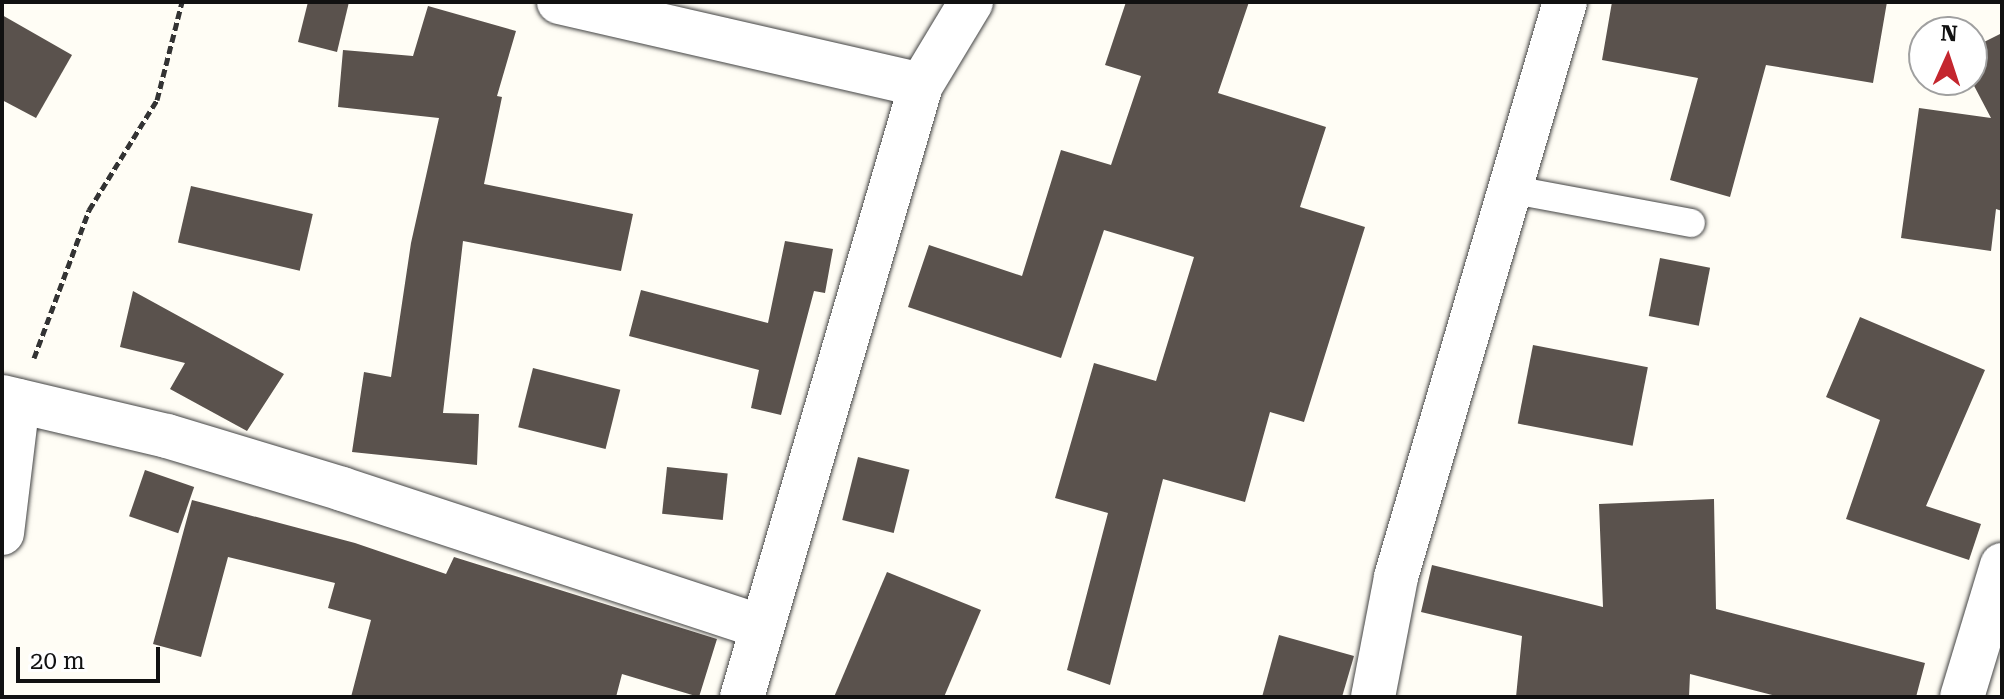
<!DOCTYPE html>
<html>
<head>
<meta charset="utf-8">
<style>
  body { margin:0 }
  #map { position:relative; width:2004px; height:699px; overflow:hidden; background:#fffdf5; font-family:"Roboto Serif",serif }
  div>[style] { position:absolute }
  .building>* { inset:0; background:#5a524d; transform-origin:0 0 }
  .path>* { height:5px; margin-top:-2.5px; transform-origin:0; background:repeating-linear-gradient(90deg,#333 0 8px,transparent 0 12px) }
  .roads { filter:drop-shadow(0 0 2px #444) drop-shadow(0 0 2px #444) }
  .service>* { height:28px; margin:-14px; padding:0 14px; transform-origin:14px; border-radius:14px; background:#fff }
  .minor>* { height:44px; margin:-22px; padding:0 22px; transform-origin:22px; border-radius:22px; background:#fff }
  span { translate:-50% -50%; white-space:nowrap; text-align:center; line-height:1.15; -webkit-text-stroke:8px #fff; paint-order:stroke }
  .frame { position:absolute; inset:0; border:4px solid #111; pointer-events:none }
  .north { position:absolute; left:1908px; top:16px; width:80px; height:80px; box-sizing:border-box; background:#fff; border:2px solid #a0a0a0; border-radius:50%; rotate:3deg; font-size:22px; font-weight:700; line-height:32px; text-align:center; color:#111 }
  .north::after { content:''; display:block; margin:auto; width:28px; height:36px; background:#c4262e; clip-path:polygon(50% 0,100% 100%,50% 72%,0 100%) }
  .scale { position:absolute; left:16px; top:647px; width:144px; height:36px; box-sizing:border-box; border:4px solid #111; border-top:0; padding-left:10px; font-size:24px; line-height:28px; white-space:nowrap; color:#111; -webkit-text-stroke:6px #fff; paint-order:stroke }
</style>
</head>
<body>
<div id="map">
  <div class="building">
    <div style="clip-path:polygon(308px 2px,349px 2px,337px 52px,298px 42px)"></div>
    <div style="clip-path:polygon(1126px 2px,1249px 2px,1218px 93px,1326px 127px,1300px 207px,1365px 227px,1304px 422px,1270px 412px,1245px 502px,1163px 479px,1110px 685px,1067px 670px,1108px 513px,1055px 498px,1094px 363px,1156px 381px,1194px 257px,1104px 230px,1061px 358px,908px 307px,929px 245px,1022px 276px,1061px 150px,1111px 165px,1141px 76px,1105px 65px)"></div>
    <div style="clip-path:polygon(1612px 2px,1887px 2px,1873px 83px,1766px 65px,1730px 197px,1670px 180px,1698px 78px,1602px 60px)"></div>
    <div style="clip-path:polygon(428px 6px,516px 31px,497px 96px,502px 97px,484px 184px,633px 214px,621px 271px,463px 241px,443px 413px,479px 414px,477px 465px,352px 452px,364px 372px,391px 377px,411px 243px,439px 118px,338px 107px,343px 50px,413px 56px)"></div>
    <div style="clip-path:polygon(2px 15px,72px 55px,36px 118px,2px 100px)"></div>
    <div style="clip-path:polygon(2002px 33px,2002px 211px,1996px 209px,1991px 251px,1901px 238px,1919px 108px,1991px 118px,1971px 80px,1972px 48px)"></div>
    <div style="left:191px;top:186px;width:125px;height:58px;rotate:13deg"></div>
    <div style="clip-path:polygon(785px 241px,833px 249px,825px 293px,814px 291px,781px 415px,751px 408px,759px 370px,629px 336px,641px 290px,768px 323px)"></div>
    <div style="left:1660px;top:258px;width:51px;height:59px;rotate:11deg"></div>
    <div style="clip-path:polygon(133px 291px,284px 374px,247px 431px,170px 389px,185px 363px,120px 347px)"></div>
    <div style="clip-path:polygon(1860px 317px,1985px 370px,1926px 506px,1981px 524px,1969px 560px,1846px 519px,1880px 420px,1826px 397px)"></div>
    <div style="left:1533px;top:345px;width:117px;height:80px;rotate:11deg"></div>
    <div style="left:533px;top:368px;width:90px;height:61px;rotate:14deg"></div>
    <div style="left:858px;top:457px;width:53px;height:65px;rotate:14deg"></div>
    <div style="left:667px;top:467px;width:61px;height:47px;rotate:6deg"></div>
    <div style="left:145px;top:470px;width:52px;height:49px;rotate:19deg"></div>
    <div style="clip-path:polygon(1714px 499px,1716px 609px,1925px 663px,1916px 697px,1780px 697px,1690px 674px,1689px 697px,1516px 697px,1522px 636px,1421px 612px,1432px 565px,1603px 607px,1599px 504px)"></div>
    <div style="clip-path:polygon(192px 500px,355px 543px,446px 574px,454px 557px,717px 639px,699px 697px,622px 674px,616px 697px,351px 697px,371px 620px,328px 608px,335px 583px,228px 557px,201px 657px,153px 644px)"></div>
    <div style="clip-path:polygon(887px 572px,981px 610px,944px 697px,834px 697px)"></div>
    <div style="clip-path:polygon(1279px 635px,1354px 656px,1342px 697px,1262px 697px)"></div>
  </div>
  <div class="path">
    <div style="left:34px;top:358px;width:158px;rotate:-69.6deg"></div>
    <div style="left:89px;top:210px;width:129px;rotate:-58.3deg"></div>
    <div style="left:157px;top:100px;width:101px;rotate:-75.7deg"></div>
  </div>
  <div class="roads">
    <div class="service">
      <div style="left:1509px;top:189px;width:185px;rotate:10.6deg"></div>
    </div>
    <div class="minor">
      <div style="left:559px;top:2px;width:371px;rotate:12.9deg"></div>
      <div style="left:921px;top:85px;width:638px;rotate:106.3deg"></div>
      <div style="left:921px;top:85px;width:97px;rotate:-58.9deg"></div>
      <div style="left:2px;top:397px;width:170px;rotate:13.3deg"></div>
      <div style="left:167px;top:436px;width:183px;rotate:16.8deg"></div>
      <div style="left:342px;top:489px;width:442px;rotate:18.2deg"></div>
      <div style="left:2px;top:533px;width:133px;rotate:-83.1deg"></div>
      <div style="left:1373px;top:697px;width:122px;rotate:-79.1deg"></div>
      <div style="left:1396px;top:577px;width:599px;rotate:-73.62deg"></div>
      <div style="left:1962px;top:697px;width:138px;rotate:-73.1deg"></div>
    </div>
  </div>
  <div class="frame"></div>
  <div class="north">N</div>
  <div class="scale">20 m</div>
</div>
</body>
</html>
